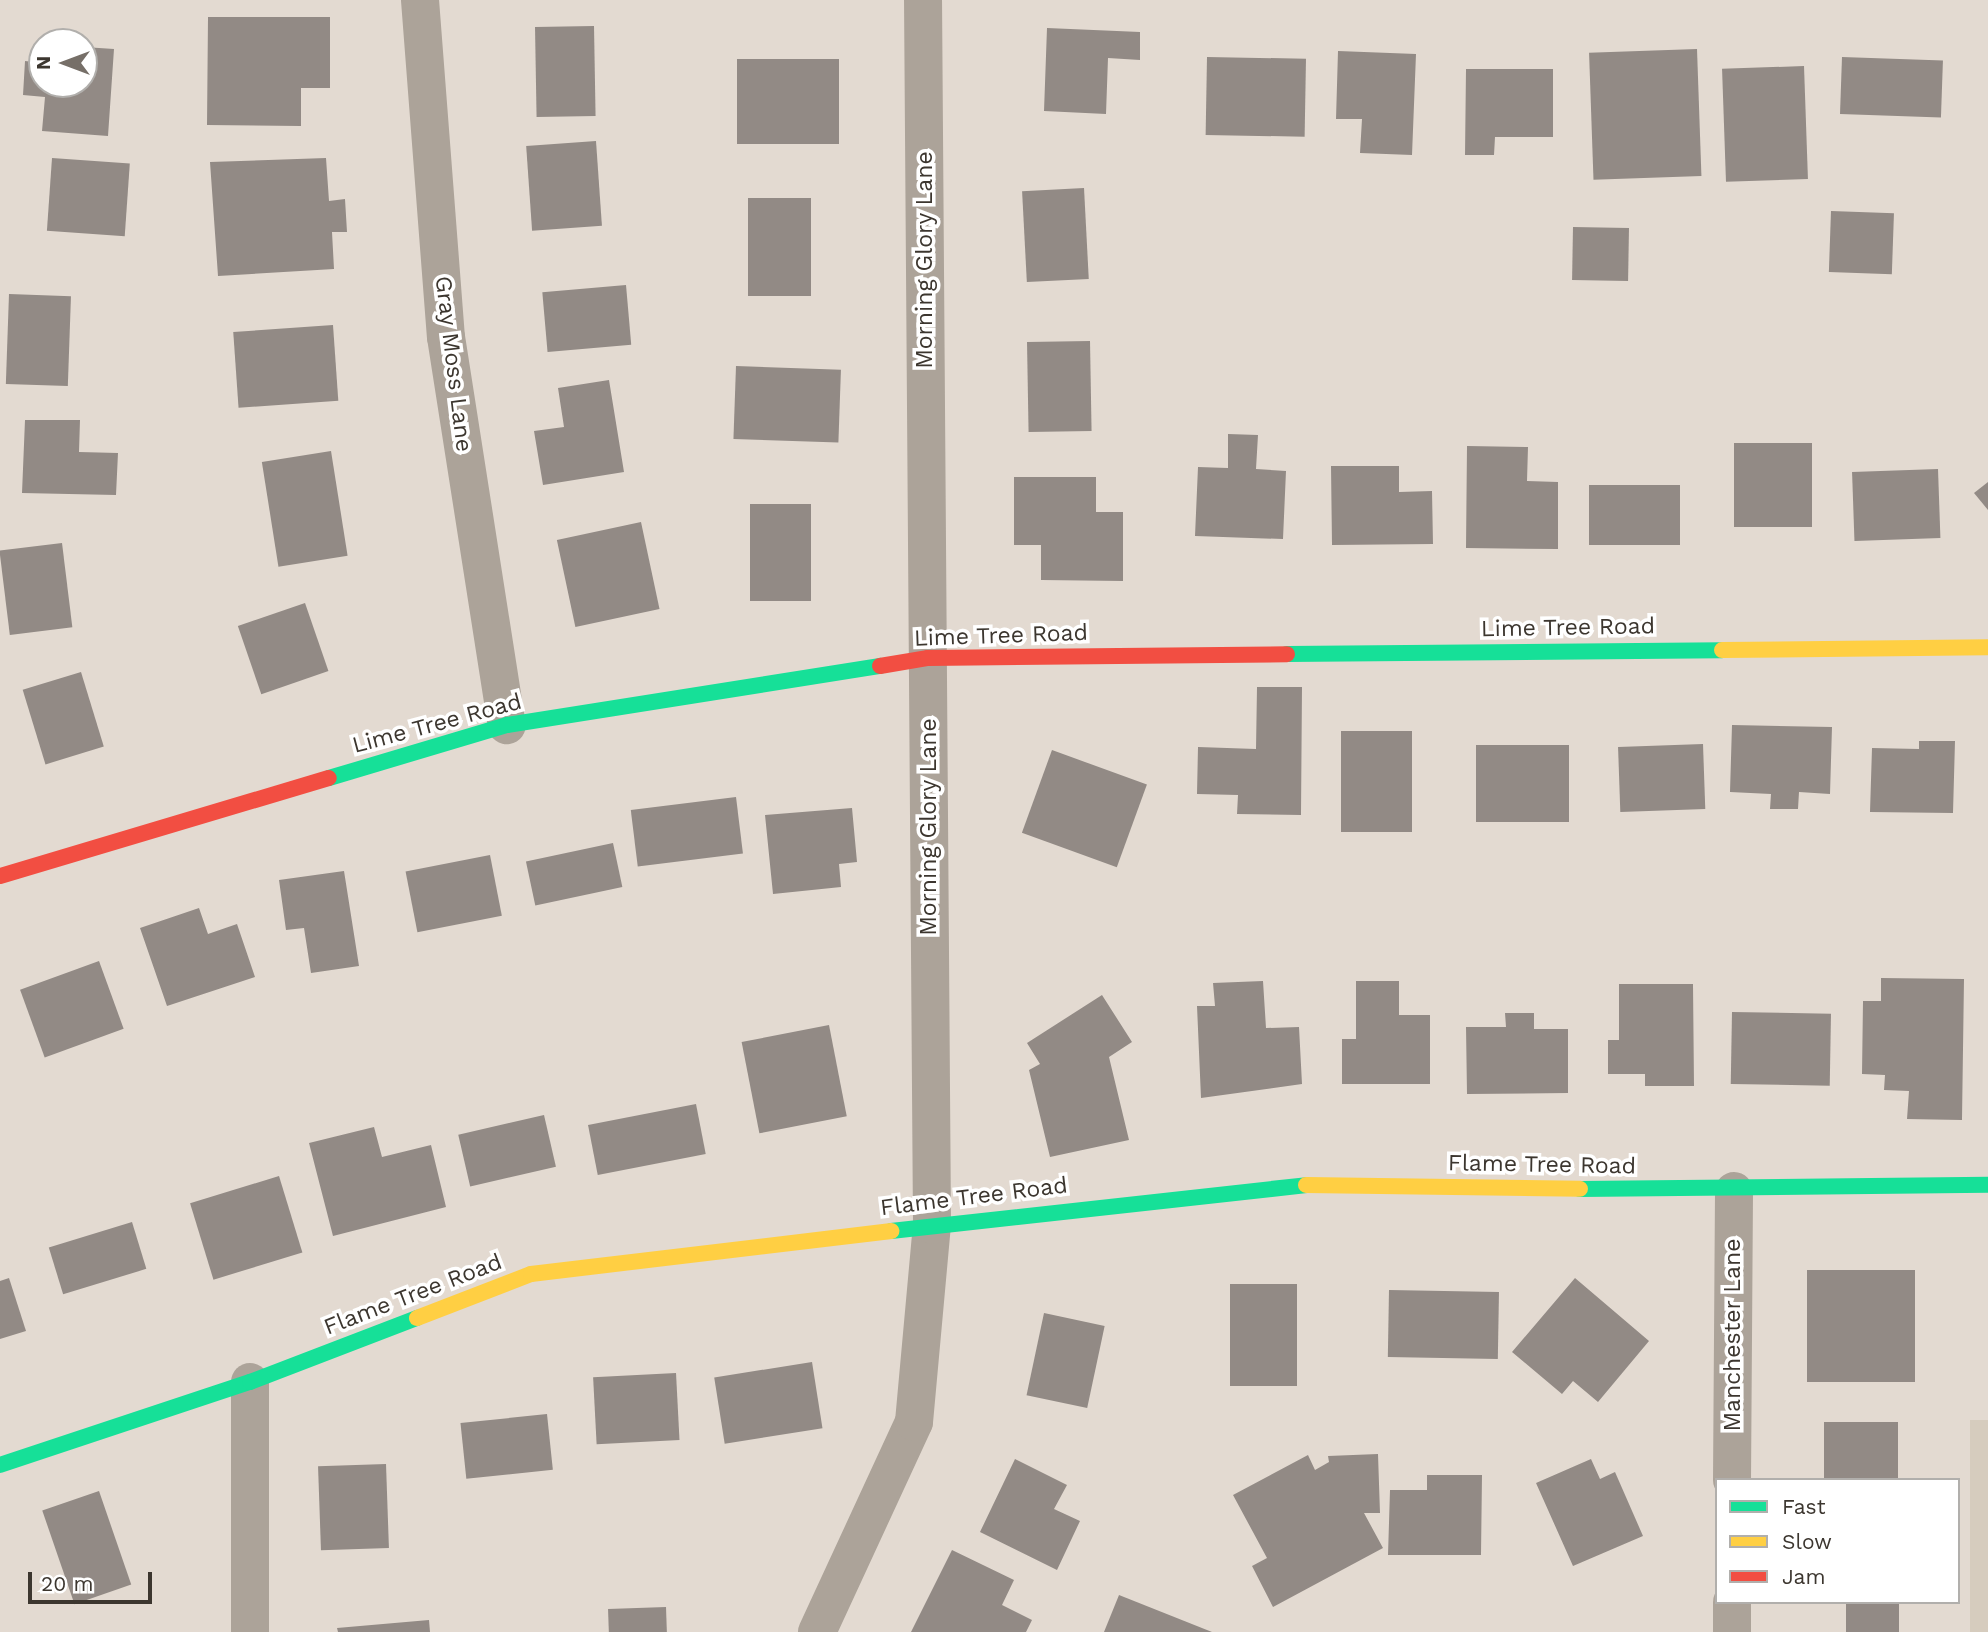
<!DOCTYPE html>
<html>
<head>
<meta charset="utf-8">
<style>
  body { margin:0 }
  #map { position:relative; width:1988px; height:1632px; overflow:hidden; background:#e3dad1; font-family:"Work Sans",sans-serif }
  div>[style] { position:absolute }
  .commercial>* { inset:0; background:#d6ccbe; transform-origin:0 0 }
  .building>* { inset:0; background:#928a85; transform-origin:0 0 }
  .street>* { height:38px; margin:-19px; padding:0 19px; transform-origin:19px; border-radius:19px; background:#aca399 }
  .fast>* { height:16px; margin:-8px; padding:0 8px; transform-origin:8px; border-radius:8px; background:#16e098 }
  .slow>* { height:16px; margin:-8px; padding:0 8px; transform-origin:8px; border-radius:8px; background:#ffcf43 }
  .jam>* { height:16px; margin:-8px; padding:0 8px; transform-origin:8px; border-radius:8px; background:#f24e42 }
  span { translate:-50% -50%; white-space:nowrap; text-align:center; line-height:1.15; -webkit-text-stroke:7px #fff; paint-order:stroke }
  .street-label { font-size:23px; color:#3c362f }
  .legend { position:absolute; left:1715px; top:1478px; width:245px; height:126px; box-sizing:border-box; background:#fff; border:2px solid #b1afac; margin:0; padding:9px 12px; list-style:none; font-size:21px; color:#3c362f }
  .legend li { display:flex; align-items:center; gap:14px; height:35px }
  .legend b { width:35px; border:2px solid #b1afac }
  .north { position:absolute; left:28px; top:28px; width:70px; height:70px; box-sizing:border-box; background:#fff; border:2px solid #b1afac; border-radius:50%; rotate:270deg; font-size:19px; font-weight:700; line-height:28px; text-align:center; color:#3c362f }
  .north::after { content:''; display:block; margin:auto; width:24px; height:32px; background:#766f68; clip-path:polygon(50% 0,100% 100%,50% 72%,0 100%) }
  .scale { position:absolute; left:28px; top:1572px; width:124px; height:32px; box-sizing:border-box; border:4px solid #3c362f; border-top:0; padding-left:9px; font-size:21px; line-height:24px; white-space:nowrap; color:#3c362f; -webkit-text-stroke:5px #fff; paint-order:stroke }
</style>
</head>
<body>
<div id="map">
  <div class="commercial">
    <div style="left:1970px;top:1420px;width:18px;height:212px"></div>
  </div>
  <div class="building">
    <div style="clip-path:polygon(208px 17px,330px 17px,330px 88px,301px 88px,301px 126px,207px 125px)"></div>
    <div style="left:594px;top:26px;width:90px;height:59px;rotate:89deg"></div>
    <div style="clip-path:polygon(1047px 28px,1140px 32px,1140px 60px,1108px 58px,1106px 114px,1044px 111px)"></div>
    <div style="clip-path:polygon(84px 47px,114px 49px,108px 136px,42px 131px,45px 97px,23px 95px,25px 61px,42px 63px,42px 84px,84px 84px)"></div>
    <div style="left:1697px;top:49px;width:127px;height:108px;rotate:88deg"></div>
    <div style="clip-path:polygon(1338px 51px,1416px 54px,1412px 155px,1360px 153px,1362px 119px,1336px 119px)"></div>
    <div style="left:1207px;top:57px;width:99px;height:78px;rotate:1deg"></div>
    <div style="left:1842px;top:57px;width:101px;height:57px;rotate:2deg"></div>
    <div style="left:839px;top:59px;width:85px;height:102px;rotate:90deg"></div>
    <div style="left:1804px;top:66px;width:113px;height:82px;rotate:88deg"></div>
    <div style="clip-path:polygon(1466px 69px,1553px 69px,1553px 137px,1495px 137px,1494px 155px,1465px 155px)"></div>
    <div style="left:596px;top:141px;width:85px;height:70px;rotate:86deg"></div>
    <div style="left:52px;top:158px;width:78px;height:73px;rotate:4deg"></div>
    <div style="clip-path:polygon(326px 158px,329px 201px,345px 199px,347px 232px,332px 232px,334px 269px,218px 276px,210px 162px)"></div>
    <div style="left:1084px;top:188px;width:91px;height:62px;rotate:87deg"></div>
    <div style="left:748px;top:198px;width:63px;height:98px"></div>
    <div style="left:1831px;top:211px;width:63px;height:61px;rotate:2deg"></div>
    <div style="left:1573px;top:227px;width:56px;height:53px;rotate:1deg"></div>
    <div style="left:626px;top:285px;width:60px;height:84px;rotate:85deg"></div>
    <div style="left:9px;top:294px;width:62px;height:90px;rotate:2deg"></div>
    <div style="left:333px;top:325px;width:76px;height:100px;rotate:86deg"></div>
    <div style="left:1090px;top:341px;width:90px;height:63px;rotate:89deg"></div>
    <div style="left:736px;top:366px;width:105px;height:73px;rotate:2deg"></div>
    <div style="clip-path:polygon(609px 380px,624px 472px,543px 485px,534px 431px,564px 427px,558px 388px)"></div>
    <div style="clip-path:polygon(25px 420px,80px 420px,79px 452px,118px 453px,116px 495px,22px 493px)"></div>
    <div style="clip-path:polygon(1228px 434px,1258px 435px,1256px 469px,1286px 471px,1283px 539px,1195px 536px,1198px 467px,1228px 468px)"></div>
    <div style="left:1734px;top:443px;width:78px;height:84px"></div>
    <div style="clip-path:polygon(1467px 446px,1528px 447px,1527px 481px,1558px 482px,1558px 549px,1466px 548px)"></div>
    <div style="left:331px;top:451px;width:106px;height:70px;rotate:81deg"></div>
    <div style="clip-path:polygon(1331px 466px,1399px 466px,1399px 492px,1432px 491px,1433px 544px,1332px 545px)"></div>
    <div style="left:1938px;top:469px;width:69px;height:86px;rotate:88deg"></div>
    <div style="clip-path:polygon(1014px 477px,1096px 477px,1096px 512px,1123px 512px,1123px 581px,1041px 580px,1041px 545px,1014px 545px)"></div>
    <div style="clip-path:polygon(1988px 482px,1988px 510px,1974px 493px)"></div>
    <div style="left:1589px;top:485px;width:91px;height:60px"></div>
    <div style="left:750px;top:504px;width:61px;height:97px"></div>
    <div style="left:641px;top:522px;width:89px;height:86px;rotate:78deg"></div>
    <div style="left:62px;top:543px;width:85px;height:63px;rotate:83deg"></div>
    <div style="left:305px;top:603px;width:72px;height:71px;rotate:71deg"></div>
    <div style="left:81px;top:672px;width:78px;height:61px;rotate:73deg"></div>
    <div style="clip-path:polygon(1257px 687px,1302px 687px,1301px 815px,1237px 814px,1238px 795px,1197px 794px,1198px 747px,1256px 749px)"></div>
    <div style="clip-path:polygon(1732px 725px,1832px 727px,1830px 794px,1799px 792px,1798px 809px,1770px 809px,1771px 794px,1730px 792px)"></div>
    <div style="left:1341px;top:731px;width:71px;height:101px"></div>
    <div style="clip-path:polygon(1919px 741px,1955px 741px,1953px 813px,1870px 812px,1872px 748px,1919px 749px)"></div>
    <div style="left:1703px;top:744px;width:65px;height:85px;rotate:88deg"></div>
    <div style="left:1476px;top:745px;width:93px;height:77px"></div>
    <div style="left:1052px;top:750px;width:101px;height:88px;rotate:20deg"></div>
    <div style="left:736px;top:797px;width:57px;height:106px;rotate:83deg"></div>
    <div style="clip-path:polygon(852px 808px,857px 862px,839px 864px,841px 887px,773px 894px,765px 815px)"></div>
    <div style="left:613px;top:843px;width:45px;height:89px;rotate:78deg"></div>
    <div style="left:490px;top:855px;width:62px;height:86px;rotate:79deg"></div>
    <div style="clip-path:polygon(344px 871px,359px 966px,311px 973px,304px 928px,286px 930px,279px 880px)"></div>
    <div style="clip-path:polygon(199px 908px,208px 934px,237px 924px,255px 977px,167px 1006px,140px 928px)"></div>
    <div style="left:99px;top:961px;width:72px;height:84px;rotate:70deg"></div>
    <div style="clip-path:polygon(1881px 978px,1964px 979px,1962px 1120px,1907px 1119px,1909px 1091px,1884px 1090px,1885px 1075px,1862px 1074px,1863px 1001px,1881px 1001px)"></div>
    <div style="clip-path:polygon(1263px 981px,1266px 1028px,1299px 1027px,1302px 1084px,1201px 1098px,1197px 1006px,1215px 1006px,1213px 983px)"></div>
    <div style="clip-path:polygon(1356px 981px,1399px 981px,1399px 1015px,1430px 1015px,1430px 1084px,1342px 1084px,1342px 1039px,1356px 1039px)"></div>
    <div style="clip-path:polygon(1619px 984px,1693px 984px,1694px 1086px,1645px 1086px,1645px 1074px,1608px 1074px,1608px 1040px,1619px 1040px)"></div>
    <div style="clip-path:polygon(1102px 995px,1132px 1042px,1109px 1057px,1129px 1140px,1050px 1157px,1029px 1070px,1040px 1064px,1027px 1043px)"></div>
    <div style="left:1732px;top:1012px;width:99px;height:72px;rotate:1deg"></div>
    <div style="clip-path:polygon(1505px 1013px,1534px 1013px,1534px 1029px,1568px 1029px,1568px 1093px,1467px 1094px,1466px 1027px,1506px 1027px)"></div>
    <div style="left:829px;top:1025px;width:93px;height:89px;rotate:79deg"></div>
    <div style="left:696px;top:1104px;width:51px;height:110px;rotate:79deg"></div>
    <div style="left:544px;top:1115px;width:53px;height:88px;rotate:77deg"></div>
    <div style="clip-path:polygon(374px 1127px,382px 1157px,431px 1145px,446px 1207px,333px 1236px,309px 1143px)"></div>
    <div style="left:279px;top:1176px;width:80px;height:93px;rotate:73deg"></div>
    <div style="left:132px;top:1222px;width:49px;height:87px;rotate:73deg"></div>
    <div style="left:1807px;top:1270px;width:108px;height:112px"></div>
    <div style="clip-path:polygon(9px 1278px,26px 1331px,0 1339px,0 1281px)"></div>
    <div style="clip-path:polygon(1575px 1278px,1649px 1341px,1598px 1402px,1573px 1381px,1562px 1394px,1512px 1352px)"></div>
    <div style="left:1230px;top:1284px;width:67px;height:102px"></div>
    <div style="left:1389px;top:1290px;width:110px;height:67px;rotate:1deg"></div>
    <div style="left:1044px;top:1313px;width:62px;height:84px;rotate:12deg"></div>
    <div style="left:812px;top:1362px;width:67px;height:99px;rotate:81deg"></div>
    <div style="left:676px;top:1373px;width:67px;height:83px;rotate:87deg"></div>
    <div style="left:547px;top:1414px;width:56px;height:87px;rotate:84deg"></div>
    <div style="left:1824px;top:1422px;width:74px;height:58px"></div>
    <div style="clip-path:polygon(1378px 1454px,1380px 1513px,1364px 1513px,1383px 1548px,1273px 1607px,1252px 1566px,1267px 1558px,1233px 1495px,1308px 1455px,1315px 1470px,1329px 1462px,1328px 1456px)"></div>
    <div style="clip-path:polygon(1015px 1459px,1067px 1485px,1054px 1509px,1080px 1521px,1057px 1570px,980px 1532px)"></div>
    <div style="clip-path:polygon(1591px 1459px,1600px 1479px,1615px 1472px,1643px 1536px,1573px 1566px,1536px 1483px)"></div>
    <div style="left:386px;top:1464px;width:84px;height:68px;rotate:88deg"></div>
    <div style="clip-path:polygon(1427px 1475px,1482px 1475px,1481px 1555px,1388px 1555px,1390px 1490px,1427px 1490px)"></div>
    <div style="left:99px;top:1491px;width:99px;height:60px;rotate:71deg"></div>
    <div style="clip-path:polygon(952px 1550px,1014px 1580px,1002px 1605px,1032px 1620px,1026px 1632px,911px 1632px)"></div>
    <div style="clip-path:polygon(1119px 1595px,1212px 1632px,1104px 1632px)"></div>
    <div style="left:1846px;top:1602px;width:53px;height:30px"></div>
    <div style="left:666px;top:1607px;width:25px;height:58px;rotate:88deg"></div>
    <div style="clip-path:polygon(429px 1620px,430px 1632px,338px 1632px,337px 1628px)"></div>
  </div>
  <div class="street">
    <div style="left:420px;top:0;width:338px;rotate:85.6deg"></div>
    <div style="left:446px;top:337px;width:393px;rotate:81.1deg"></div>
    <div style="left:1732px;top:1480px;width:289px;rotate:-89.6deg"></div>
    <div style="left:250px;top:1632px;width:250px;rotate:-90deg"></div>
    <div style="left:817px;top:1632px;width:231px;rotate:-65.2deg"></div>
    <div style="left:914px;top:1422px;width:198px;rotate:-84.8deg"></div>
    <div style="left:932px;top:1225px;width:1225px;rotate:-90.42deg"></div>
    <div style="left:1732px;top:1632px;width:30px;rotate:-90deg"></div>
  </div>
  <div class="fast">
    <div style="left:1287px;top:654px;width:435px;rotate:-0.5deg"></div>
    <div style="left:329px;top:778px;width:186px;rotate:-16.6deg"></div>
    <div style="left:507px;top:725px;width:378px;rotate:-9deg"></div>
    <div style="left:1580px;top:1189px;width:408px;rotate:-0.6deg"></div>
    <div style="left:891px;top:1231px;width:418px;rotate:-6.3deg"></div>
    <div style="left:0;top:1465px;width:263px;rotate:-18.4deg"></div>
    <div style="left:250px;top:1382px;width:179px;rotate:-21deg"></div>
  </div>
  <div class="slow">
    <div style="left:1722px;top:650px;width:266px;rotate:-0.6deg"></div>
    <div style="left:1306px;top:1185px;width:274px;rotate:0.8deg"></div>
    <div style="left:417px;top:1318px;width:122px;rotate:-21.1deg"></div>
    <div style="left:531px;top:1274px;width:363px;rotate:-6.8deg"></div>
  </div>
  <div class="jam">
    <div style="left:880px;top:666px;width:49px;rotate:-9.5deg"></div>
    <div style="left:928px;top:658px;width:359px;rotate:-0.6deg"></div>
    <div style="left:0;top:876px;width:343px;rotate:-16.6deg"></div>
  </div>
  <div class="street-label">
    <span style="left:925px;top:260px;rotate:-90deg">Morning Glory Lane</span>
    <span style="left:453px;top:364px;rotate:83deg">Gray Moss Lane</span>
    <span style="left:1568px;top:628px;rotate:-1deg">Lime Tree Road</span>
    <span style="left:1001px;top:636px;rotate:-2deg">Lime Tree Road</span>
    <span style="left:437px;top:724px;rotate:-15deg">Lime Tree Road</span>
    <span style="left:929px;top:827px;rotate:-90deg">Morning Glory Lane</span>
    <span style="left:1542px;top:1165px;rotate:1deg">Flame Tree Road</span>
    <span style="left:974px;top:1197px;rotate:-7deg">Flame Tree Road</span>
    <span style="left:413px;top:1295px;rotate:-21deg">Flame Tree Road</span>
    <span style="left:1733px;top:1335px;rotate:-90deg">Manchester Lane</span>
  </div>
  <ul class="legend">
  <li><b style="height:9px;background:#16e098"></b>Fast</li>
  <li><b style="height:9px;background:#ffcf43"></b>Slow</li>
  <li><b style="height:9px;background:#f24e42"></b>Jam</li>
  </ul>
  <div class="north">N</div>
  <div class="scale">20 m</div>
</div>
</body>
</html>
